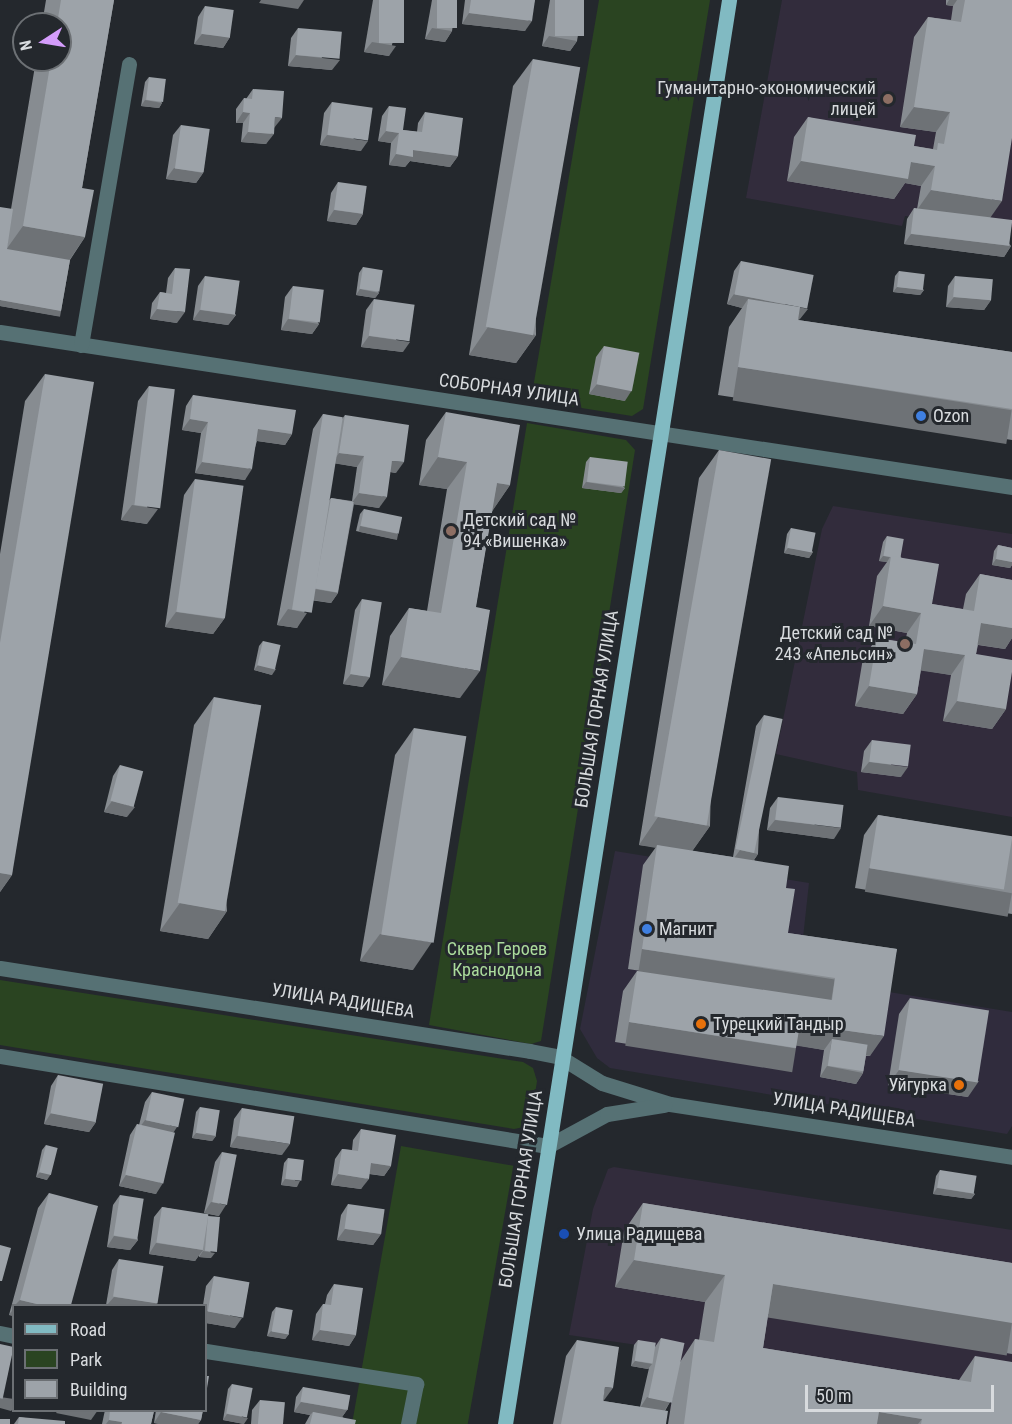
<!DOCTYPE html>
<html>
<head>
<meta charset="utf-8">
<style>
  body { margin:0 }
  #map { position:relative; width:1012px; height:1424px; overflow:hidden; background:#24282d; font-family:"Roboto Condensed",sans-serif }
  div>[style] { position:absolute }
  .commercial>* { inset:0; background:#302c3d }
  .education>* { inset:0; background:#322c3c }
  .green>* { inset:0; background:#2a4421; transform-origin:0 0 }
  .minor>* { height:15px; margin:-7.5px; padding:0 7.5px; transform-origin:7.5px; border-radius:7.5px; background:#567174 }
  .major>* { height:15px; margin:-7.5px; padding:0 7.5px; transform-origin:7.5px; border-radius:7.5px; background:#81bac2 }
  .wall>* { inset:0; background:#878c91 }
  .shaded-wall>* { inset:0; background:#6e7276; transform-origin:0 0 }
  .building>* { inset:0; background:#9da3a9; transform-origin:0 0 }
  .dots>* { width:16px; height:16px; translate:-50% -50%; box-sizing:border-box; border:3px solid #24282d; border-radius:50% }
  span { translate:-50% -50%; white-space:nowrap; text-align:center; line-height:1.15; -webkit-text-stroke:6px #24282d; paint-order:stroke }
  .poi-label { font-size:18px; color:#d8dbde }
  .right { translate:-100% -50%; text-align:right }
  .left { translate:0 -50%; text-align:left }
  .street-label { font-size:18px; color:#d8dbde }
  .park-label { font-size:18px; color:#abdb9c }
  .legend { position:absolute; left:12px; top:1304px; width:195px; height:108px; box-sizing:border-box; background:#24282d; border:2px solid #6c7074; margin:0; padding:8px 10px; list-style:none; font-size:18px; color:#d8dbde }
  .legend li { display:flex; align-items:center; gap:12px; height:30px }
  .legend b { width:30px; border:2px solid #6c7074 }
  .north { position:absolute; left:12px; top:12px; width:60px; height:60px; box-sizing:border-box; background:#24282d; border:2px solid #6c7074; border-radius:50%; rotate:258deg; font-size:16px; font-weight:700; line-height:24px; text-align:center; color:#d8dbde }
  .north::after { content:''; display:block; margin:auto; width:21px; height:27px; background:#d49cfb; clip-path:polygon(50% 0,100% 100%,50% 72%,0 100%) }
  .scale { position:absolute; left:805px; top:1385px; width:189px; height:27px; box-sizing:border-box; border:3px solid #d8dbde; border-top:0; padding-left:8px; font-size:18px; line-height:21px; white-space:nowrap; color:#d8dbde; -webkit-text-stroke:4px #24282d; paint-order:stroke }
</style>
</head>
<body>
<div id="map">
  <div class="commercial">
    <div style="clip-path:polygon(615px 851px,809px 883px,802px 947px,889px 992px,1012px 1012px,1012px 1126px,1007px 1134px,610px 1068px,597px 1058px,580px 1029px)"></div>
  </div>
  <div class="education">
    <div style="clip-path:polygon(782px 0,1012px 0,1012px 227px,905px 216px,902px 226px,746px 198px)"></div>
    <div style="clip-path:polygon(833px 506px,1012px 534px,1012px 817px,858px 790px,857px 772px,776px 754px,822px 529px)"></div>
    <div style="clip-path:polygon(614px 1167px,1012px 1230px,1012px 1424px,668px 1424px,678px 1351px,569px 1335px,593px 1209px,608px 1169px)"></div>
  </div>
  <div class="green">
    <div style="clip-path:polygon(599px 0,710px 0,643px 409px,632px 416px,531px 400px)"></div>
    <div style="clip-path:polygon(527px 423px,626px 440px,635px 450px,541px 1041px,531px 1044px,429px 1025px)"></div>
    <div style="clip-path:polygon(0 980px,523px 1062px,533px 1068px,537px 1081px,531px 1120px,524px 1127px,514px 1129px,0 1045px)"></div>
    <div style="left:401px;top:1146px;width:114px;height:282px;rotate:10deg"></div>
  </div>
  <div class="minor">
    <div style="left:0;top:332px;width:1024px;rotate:8.71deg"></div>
    <div style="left:81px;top:345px;width:285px;rotate:-80.3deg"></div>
    <div style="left:0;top:968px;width:536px;rotate:8.9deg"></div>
    <div style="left:530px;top:1051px;width:31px;rotate:11deg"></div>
    <div style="left:560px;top:1057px;width:49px;rotate:31.8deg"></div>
    <div style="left:602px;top:1083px;width:71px;rotate:17.2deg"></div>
    <div style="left:670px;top:1104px;width:346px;rotate:8.8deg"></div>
    <div style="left:0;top:1056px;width:555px;rotate:9.33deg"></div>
    <div style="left:548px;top:1146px;width:67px;rotate:-28.5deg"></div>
    <div style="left:607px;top:1114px;width:58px;rotate:-9deg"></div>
    <div style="left:0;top:1333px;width:14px;rotate:12deg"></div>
    <div style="left:206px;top:1351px;width:213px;rotate:8.9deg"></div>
    <div style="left:416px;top:1384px;width:41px;rotate:101.3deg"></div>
  </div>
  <div class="major">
    <div style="left:505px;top:1424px;width:1442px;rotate:-81.06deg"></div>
  </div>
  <div class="wall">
    <div style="clip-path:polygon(46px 0,114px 0,82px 188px,85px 237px,70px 260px,61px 311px,58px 316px,0 306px,11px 209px,36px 60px,60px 60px,60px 24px,42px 24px)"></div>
    <div style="clip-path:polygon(373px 0,404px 0,389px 56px,364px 52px)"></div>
    <div style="clip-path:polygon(432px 0,457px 0,452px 31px,445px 42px,425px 39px)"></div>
    <div style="clip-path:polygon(465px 0,535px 0,525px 31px,462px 24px)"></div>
    <div style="clip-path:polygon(550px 0,584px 0,577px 41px,570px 51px,542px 46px)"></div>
    <div style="clip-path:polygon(946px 0,1012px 0,990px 218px,1011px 246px,1004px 257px,904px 244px,907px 219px,914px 208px,917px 209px,921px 186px,905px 183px,894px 199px,787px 181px,794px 137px,808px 117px,914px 146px,933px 149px,936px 132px,900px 127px,914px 37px,928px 17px,951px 20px,953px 6px,946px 5px)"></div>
    <div style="clip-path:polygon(205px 6px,230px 37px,223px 48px,194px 44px,198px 17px)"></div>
    <div style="clip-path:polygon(298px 28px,332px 70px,288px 66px,291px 38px)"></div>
    <div style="clip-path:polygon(533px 59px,536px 335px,516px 363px,469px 355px,513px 86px)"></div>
    <div style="clip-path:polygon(149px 77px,162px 103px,159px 108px,141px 106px,145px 82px)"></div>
    <div style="clip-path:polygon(253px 89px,274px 128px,266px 144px,241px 142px,243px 123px,236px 123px,236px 109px,244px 98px,246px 99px)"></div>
    <div style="clip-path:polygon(332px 102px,361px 151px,320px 145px,324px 113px)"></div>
    <div style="clip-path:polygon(389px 106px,403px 130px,417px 132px,418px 123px,425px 112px,458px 156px,450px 167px,410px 161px,405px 167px,389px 165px,391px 143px,378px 141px,382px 116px)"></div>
    <div style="clip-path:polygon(181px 125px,203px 173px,196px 183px,166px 179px,173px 135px)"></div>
    <div style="clip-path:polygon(338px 182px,363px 214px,356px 225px,327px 221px,331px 193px)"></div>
    <div style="clip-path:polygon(741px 261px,800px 319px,798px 320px,1012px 352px,1012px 440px,718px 395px,729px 327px,742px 308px,727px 304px,734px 271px)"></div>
    <div style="clip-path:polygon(363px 267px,379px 293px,375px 298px,356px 295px,359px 273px)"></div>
    <div style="clip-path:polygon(175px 268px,177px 323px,150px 319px,152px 303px,160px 292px,166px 293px,168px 278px)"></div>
    <div style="clip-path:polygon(899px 271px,924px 290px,920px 295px,893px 292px,895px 276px)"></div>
    <div style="clip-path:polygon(205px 276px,236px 315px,228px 325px,193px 320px,198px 286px)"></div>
    <div style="clip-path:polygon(955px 276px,991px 300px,984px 310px,946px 307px,948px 286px)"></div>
    <div style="clip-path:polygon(293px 286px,319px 324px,312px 334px,281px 330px,285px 297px)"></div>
    <div style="clip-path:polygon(374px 299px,403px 352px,361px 347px,366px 310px)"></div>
    <div style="clip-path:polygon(604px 346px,625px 401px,589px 394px,596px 357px)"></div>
    <div style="clip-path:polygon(45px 374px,12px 875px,0 892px,0 554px,25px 401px)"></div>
    <div style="clip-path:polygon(149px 386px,147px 524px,121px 520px,138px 401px)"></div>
    <div style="clip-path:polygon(193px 395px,292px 434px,285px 445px,257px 441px,245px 480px,195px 473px,201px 433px,182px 430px,186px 406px)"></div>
    <div style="clip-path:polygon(446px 412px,510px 485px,492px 511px,460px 698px,382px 685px,390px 636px,409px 608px,427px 611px,447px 489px,419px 485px,426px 440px)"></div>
    <div style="clip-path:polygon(evenodd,323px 414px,342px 419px,345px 415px,396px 473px,390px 472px,379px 508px,354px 504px,338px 593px,331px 603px,310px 600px,297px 628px,277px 625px,313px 429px,323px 414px,334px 463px,357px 467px,352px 501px,331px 498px,327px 503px,334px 463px)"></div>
    <div style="clip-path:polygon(719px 450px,710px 826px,692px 851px,733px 857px,756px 726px,764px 715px,758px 854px,754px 860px,786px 888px,788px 933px,897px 949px,870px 1056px,866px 1056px,863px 1073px,856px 1084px,820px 1077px,824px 1050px,796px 1045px,796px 1048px,782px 1068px,615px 1042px,623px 991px,637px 971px,821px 998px,628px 969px,643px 865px,656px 847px,639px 845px,699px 478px)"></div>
    <div style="clip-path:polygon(590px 457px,625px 488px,621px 493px,582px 488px,586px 462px)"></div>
    <div style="clip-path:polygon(195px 479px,224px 619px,213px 634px,165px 627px,184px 495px)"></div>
    <div style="clip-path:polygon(364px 509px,398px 534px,394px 539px,356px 531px,360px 514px)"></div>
    <div style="clip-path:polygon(791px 528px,813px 552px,809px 558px,784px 553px,787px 534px)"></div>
    <div style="clip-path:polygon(887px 536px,932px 604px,963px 609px,966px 594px,980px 574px,1012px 580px,1012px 638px,1005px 649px,978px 645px,976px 654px,1006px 709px,992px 729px,943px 721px,951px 675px,921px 670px,917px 694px,903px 714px,855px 706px,863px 658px,877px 638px,905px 643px,907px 633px,869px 626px,877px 576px,887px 562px,879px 561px,883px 542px)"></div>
    <div style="clip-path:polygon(998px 545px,1012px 548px,1012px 565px,1010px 568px,992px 565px,994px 551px)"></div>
    <div style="clip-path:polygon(362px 599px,363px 687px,343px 684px,355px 610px)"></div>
    <div style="clip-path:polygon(263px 641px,272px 675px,254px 670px,259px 646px)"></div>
    <div style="clip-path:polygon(214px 697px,227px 911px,208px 939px,160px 931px,194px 725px)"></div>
    <div style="clip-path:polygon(414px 728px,413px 970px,360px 961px,395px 755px)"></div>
    <div style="clip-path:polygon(872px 740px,901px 777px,861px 772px,864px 751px)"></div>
    <div style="clip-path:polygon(120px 765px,127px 817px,104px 812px,113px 776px)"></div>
    <div style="clip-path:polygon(778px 797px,834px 839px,767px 830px,770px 808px)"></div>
    <div style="clip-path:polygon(878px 815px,1012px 837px,1012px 914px,855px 888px,864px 835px)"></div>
    <div style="clip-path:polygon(910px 998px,968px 1097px,888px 1085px,899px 1014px)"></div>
    <div style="clip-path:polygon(58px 1075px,96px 1122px,89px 1132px,44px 1124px,51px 1086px)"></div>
    <div style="clip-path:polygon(152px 1092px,173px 1132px,156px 1194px,119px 1186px,130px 1135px,137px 1124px,139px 1125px,145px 1102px)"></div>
    <div style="clip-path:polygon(200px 1107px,216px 1136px,212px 1141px,192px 1138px,196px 1112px)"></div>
    <div style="clip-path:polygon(242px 1108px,282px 1155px,230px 1147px,234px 1119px)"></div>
    <div style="clip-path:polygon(361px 1129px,391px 1166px,384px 1176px,369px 1174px,361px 1189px,331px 1185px,335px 1159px,342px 1149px,352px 1150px,353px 1140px)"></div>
    <div style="clip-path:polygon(46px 1145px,47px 1180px,36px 1177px,42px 1150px)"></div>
    <div style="clip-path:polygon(222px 1152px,219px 1216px,204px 1213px,215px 1162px)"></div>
    <div style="clip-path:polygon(288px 1158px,297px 1187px,281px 1185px,284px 1163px)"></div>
    <div style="clip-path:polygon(940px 1170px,975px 1194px,971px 1199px,933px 1194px,936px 1176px)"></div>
    <div style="clip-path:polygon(49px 1193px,71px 1305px,14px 1305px,14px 1316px,9px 1315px,38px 1208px)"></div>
    <div style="clip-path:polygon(120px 1195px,138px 1240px,130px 1250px,107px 1247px,113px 1205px)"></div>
    <div style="clip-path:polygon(643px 1203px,1012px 1263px,1012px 1354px,768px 1314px,763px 1348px,959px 1380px,975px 1356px,1012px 1424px,668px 1424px,673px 1393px,670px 1402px,665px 1411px,666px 1424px,553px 1424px,566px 1356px,577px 1340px,604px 1401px,640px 1407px,649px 1368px,648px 1369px,631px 1366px,634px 1345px,638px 1340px,655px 1347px,661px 1338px,680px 1362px,695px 1339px,699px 1340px,705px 1302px,615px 1287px,624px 1231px)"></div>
    <div style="clip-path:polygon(348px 1204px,381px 1234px,373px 1245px,337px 1240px,341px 1215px)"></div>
    <div style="clip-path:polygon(162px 1207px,208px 1216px,211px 1258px,199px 1257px,199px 1255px,195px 1261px,149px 1254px,154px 1217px)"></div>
    <div style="clip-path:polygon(119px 1259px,156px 1305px,106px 1305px,112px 1270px)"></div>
    <div style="clip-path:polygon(214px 1276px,235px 1328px,206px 1323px,206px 1305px,203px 1305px,206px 1286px)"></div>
    <div style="clip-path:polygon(334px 1284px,356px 1335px,349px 1346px,312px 1340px,316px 1314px,323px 1304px,325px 1304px,327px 1295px)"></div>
    <div style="clip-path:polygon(276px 1307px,289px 1334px,285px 1339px,267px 1336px,272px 1312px)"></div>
    <div style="clip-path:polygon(232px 1384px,244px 1424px,223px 1420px,228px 1389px)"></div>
    <div style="clip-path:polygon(303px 1387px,347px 1410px,342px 1417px,355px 1424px,305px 1424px,310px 1415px,294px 1412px,296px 1397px)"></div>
    <div style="clip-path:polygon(260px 1400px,283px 1424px,251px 1424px,252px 1410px)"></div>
    <div style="clip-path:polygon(105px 1410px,154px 1411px,151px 1424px,102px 1424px)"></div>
    <div style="clip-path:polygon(156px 1410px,203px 1410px,201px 1420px,198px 1424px,160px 1424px,154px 1423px)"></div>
    <div style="clip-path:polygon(19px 1417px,65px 1424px,14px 1424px)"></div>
  </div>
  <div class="shaded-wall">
    <div style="clip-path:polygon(261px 0,304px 0,298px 9px,259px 3px)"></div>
    <div style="clip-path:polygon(949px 0,957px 0,953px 6px,946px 5px)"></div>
    <div style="clip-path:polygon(469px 13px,532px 21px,525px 31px,462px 24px)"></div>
    <div style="clip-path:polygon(432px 28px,452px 31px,445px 42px,425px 39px)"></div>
    <div style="clip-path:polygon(202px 34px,230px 37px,223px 48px,194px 44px)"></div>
    <div style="clip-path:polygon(549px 36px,577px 41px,570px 51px,542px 46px)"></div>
    <div style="clip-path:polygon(372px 42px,396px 46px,389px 56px,364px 52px)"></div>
    <div style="clip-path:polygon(296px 55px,340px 60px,332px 70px,288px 66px)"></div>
    <div style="clip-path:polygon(145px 100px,162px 103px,159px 108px,141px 106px)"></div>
    <div style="clip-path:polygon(914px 107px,950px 112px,936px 132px,900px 127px)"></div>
    <div style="clip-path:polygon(243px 112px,250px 113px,243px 123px,236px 123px)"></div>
    <div style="clip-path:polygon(275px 117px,282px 118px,274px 128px)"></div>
    <div style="clip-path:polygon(386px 131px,399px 133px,391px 143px,378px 141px)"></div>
    <div style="clip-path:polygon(248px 132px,274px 134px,266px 144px,241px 142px)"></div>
    <div style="clip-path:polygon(327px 135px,368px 141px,361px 151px,320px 145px)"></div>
    <div style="clip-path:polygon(413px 150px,458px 156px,450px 167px,410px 161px,405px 167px,389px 165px,396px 154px)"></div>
    <div style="clip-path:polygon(801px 161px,911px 162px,935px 166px,921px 186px,905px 183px,894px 199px,787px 181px)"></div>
    <div style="clip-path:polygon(174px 168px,203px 173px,196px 183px,166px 179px)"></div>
    <div style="clip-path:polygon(931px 190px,1002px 201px,988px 221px,917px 210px)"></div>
    <div style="clip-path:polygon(334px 210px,363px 214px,356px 225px,327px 221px)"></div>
    <div style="clip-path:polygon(23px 226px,85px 237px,66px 265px,3px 254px)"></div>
    <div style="clip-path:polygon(911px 234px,1011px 246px,1004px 257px,904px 244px)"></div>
    <div style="clip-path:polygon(897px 287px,924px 290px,920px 295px,893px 292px)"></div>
    <div style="clip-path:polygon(360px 289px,379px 293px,375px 298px,356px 295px)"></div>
    <div style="clip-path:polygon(734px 294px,808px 309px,800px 319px,747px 308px,748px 299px,742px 308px,727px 304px)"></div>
    <div style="clip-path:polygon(954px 297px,991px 300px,984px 310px,946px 307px)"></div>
    <div style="left:0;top:300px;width:62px;height:6px;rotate:10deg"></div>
    <div style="clip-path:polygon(157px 309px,185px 312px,177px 323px,150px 319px)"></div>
    <div style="clip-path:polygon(200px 310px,236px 315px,228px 325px,193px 320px)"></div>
    <div style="clip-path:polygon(288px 319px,319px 324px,312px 334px,281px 330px)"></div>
    <div style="clip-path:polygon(488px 327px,536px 335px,516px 363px,469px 355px)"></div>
    <div style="clip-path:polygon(369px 336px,410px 342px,403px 352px,361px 347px)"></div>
    <div style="left:738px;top:367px;width:277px;height:34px;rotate:9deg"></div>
    <div style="clip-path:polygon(597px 384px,632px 390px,625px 401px,589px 394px)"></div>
    <div style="clip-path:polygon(190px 419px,208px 422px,201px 433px,182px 430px)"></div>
    <div style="clip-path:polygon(258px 429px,292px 434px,285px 445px,251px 440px)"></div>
    <div style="clip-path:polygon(339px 453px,364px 456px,357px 467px,332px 463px)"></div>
    <div style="clip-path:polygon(438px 457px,467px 462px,447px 489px,419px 485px)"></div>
    <div style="clip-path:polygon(392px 461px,404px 462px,396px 473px,385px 471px)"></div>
    <div style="clip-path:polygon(202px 462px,252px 469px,245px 480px,195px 473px)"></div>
    <div style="clip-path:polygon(586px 482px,625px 488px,621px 493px,582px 488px)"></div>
    <div style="clip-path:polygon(497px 483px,510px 485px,491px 513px)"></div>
    <div style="clip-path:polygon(359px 493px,387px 497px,379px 508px,351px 504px)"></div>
    <div style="clip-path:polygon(132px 505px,158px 509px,147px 524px,121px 520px)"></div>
    <div style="left:360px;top:526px;width:39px;height:6px;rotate:12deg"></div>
    <div style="clip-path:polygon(788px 548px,813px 552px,809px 558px,784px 553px)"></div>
    <div style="clip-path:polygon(883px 556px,890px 557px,887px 562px,879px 561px)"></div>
    <div style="clip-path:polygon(996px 559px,1012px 562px,1012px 565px,1010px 568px,992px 565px)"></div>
    <div style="clip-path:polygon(315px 589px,338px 593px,331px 603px,307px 599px)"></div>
    <div style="clip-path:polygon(883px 606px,921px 613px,907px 633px,869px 626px)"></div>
    <div style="clip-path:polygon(288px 609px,307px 613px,297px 628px,277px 625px)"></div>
    <div style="clip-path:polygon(176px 612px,224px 619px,213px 634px,165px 627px)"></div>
    <div style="clip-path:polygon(981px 623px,1012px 628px,1012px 638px,1005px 649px,967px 643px)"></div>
    <div style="clip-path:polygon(924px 649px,965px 655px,951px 675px,910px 669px)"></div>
    <div style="clip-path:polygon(401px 657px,480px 671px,460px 698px,382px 685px)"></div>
    <div style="clip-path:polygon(258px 665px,276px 669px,272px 675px,254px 670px)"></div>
    <div style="clip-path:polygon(351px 674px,370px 677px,363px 687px,343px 684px)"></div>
    <div style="clip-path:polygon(869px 686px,917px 694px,903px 714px,855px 706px)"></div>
    <div style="clip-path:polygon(957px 701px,1006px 709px,992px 729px,943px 721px)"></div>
    <div style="clip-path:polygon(869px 762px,908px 767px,901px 777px,861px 772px)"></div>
    <div style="clip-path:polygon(112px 801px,135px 807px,127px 817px,104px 812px)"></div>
    <div style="clip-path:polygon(658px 817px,710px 826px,691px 853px,657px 845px,656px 848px,639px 845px)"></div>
    <div style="clip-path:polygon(775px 820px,841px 828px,834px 839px,767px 830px)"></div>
    <div style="clip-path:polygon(740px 850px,758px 854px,751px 864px,732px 861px)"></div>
    <div style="left:869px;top:868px;width:145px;height:24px;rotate:10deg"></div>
    <div style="clip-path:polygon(0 873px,12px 875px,0 892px)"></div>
    <div style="clip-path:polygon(180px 903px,227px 911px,208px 939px,160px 931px)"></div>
    <div style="clip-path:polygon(380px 934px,432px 942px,413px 970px,360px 961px)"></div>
    <div style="left:642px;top:949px;width:195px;height:24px;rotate:9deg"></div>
    <div style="left:629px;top:1022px;width:169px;height:24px;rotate:9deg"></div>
    <div style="clip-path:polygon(800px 1024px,884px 1036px,870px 1056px,830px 1050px,832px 1039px,824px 1050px,786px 1044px)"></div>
    <div style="clip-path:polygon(827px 1066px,863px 1073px,856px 1084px,820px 1077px)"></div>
    <div style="clip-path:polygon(899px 1070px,979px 1081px,968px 1097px,888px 1085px)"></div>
    <div style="clip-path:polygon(51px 1113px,96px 1122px,89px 1132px,44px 1124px)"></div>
    <div style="clip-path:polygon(145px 1120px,177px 1127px,170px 1138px,138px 1130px)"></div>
    <div style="clip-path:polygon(196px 1133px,216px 1136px,212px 1141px,192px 1138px)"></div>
    <div style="clip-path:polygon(237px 1136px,290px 1144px,282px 1155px,230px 1147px)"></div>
    <div style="clip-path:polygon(371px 1163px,391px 1166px,384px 1176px,364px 1173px)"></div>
    <div style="clip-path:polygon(40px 1172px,51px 1174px,47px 1180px,36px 1177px)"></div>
    <div style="clip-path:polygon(338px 1174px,369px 1179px,361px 1189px,331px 1185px)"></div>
    <div style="clip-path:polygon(126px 1175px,163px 1183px,156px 1194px,119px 1186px)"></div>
    <div style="clip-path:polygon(285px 1179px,300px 1181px,297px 1187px,281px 1185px)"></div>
    <div style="clip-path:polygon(937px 1188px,975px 1194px,971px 1199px,933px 1194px)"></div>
    <div style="clip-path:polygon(211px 1202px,226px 1205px,219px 1216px,204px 1213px)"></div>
    <div style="clip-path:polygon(345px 1229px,381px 1234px,373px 1245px,337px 1240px)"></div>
    <div style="clip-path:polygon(114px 1236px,138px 1240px,130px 1250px,107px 1247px)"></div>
    <div style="clip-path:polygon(156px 1243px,203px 1250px,195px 1261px,149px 1254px)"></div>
    <div style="clip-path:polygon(203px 1251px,215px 1253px,211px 1258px,199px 1257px)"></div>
    <div style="clip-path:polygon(634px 1260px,725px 1275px,705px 1302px,615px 1287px)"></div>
    <div style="left:773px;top:1284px;width:242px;height:34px;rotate:9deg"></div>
    <div style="clip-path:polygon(114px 1297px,157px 1303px,156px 1305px,107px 1305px)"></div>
    <div style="clip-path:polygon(20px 1300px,41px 1305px,15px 1305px)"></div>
    <div style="clip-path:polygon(14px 1308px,14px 1316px,9px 1315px)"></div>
    <div style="clip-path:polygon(207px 1311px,242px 1318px,235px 1328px,206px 1323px,206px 1313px)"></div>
    <div style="clip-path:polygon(320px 1330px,356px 1335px,349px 1346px,312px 1340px)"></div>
    <div style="clip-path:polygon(271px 1331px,289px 1334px,285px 1339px,267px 1336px)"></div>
    <div style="clip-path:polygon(635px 1361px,652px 1364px,648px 1369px,631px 1366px)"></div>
    <div style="clip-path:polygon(605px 1387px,613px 1388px,602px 1403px)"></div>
    <div style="clip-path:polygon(0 1397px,14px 1399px,14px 1408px,11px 1411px,0 1408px)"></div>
    <div style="clip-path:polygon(647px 1397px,670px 1402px,663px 1413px,640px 1408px)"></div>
    <div style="clip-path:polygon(301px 1402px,347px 1410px,340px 1420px,313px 1412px,310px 1415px,294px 1412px)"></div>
    <div style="clip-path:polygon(58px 1410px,98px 1410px,91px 1420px,56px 1413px)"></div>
    <div style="clip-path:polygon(161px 1412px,201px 1420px,198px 1424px,160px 1424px,154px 1423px)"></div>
    <div style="clip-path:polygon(879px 1412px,922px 1419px,918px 1424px,870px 1424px)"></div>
    <div style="clip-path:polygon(227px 1414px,248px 1418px,244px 1424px,223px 1420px)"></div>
    <div style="clip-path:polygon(109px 1420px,122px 1422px,121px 1424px,106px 1424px)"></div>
  </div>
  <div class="building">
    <div style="clip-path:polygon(61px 0,114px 0,82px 188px,94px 190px,85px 237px,23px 226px,51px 60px,60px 60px,60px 24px,57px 24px)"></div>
    <div style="left:379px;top:0;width:25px;height:43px"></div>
    <div style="left:437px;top:0;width:20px;height:28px"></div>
    <div style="clip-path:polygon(471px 0,535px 0,532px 21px,469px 13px)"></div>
    <div style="left:555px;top:0;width:29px;height:36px"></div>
    <div style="clip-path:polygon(965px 0,1012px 0,1012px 138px,1002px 201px,931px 190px,935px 166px,911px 162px,908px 179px,801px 161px,808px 117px,916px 135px,914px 146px,937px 150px,938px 143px,944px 144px,950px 112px,914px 107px,928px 17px,961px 22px)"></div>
    <div style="left:205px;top:6px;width:29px;height:28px;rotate:8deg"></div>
    <div style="left:298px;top:28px;width:44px;height:27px;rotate:5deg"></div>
    <div style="left:533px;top:59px;width:48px;height:272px;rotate:10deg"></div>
    <div style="left:149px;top:77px;width:17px;height:23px;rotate:7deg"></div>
    <div style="clip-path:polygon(253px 89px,284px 91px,282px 118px,275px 117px,274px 134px,248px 132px,250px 113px,243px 112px,244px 98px,252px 99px)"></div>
    <div style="left:332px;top:102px;width:41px;height:33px;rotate:8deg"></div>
    <div style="clip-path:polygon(389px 106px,406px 108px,403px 130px,422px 132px,425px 112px,463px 118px,458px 156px,413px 150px,413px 157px,396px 154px,399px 133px,386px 131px)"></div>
    <div style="left:181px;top:125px;width:29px;height:44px;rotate:8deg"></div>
    <div style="left:338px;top:182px;width:29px;height:28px;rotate:8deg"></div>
    <div style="clip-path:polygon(0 207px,13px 209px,7px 249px,70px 260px,61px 311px,0 300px)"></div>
    <div style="left:914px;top:208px;width:99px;height:26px;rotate:7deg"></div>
    <div style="left:741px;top:261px;width:74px;height:34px;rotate:11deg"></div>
    <div style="left:363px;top:267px;width:20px;height:22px;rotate:9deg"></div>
    <div style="clip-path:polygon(175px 268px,190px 269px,185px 312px,157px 309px,160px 292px,172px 294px)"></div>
    <div style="left:899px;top:271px;width:26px;height:16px;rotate:7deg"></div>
    <div style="left:205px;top:276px;width:35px;height:34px;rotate:8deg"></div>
    <div style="left:955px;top:276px;width:38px;height:21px;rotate:5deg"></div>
    <div style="left:293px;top:286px;width:31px;height:33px;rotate:7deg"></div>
    <div style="left:374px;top:299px;width:41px;height:37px;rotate:8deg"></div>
    <div style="clip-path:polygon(748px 299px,800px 307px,798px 320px,1012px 352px,1012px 409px,738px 367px)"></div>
    <div style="left:604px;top:346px;width:36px;height:39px;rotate:11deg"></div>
    <div style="clip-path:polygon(45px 374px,94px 382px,12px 875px,0 873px,0 643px)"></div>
    <div style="left:149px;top:386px;width:26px;height:120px;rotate:7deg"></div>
    <div style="clip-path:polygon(193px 395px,296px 410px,292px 434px,258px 429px,252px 469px,202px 462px,208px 422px,190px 419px)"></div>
    <div style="clip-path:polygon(446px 412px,520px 425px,510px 485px,497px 483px,476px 607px,490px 610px,480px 671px,401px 657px,409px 608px,441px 613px,467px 462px,438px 457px)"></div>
    <div style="left:323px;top:414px;width:20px;height:198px;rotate:9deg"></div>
    <div style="clip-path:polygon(345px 415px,409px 425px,404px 462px,392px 461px,387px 497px,359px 493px,364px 456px,339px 453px)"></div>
    <div style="left:719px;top:450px;width:53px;height:372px;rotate:10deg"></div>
    <div style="left:590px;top:457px;width:38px;height:25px;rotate:7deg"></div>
    <div style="left:195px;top:479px;width:49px;height:134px;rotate:8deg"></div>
    <div style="left:331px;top:498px;width:23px;height:92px;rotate:10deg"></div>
    <div style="left:364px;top:509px;width:39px;height:17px;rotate:12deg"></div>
    <div style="left:791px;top:528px;width:25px;height:20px;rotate:11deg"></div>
    <div style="left:887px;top:536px;width:17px;height:20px;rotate:10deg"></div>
    <div style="clip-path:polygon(998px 545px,1012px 548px,1012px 562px,996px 559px)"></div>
    <div style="clip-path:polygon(891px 556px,939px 564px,932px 604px,974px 611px,980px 574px,1012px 580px,1012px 628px,981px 623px,976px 654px,1012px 660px,1012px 672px,1006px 709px,957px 701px,965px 655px,924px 649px,917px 694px,869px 686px,877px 638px,916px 644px,921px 613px,883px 606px)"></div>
    <div style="left:362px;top:599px;width:20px;height:76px;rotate:9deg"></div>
    <div style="left:263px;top:641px;width:18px;height:25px;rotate:13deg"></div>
    <div style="left:214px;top:697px;width:48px;height:209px;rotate:10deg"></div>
    <div style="left:764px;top:715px;width:19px;height:137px;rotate:12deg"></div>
    <div style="left:414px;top:728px;width:53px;height:209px;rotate:9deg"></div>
    <div style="left:872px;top:740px;width:39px;height:22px;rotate:7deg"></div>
    <div style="left:120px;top:765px;width:24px;height:37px;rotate:15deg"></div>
    <div style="left:778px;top:797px;width:66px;height:23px;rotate:7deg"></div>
    <div style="left:878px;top:815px;width:136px;height:54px;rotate:9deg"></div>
    <div style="clip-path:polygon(657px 845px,789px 866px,786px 888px,795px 889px,788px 933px,897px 949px,884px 1036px,800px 1024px,796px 1048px,629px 1022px,637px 971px,832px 1000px,835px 978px,642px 949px)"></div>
    <div style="left:910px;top:998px;width:80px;height:73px;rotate:9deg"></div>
    <div style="left:832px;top:1039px;width:36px;height:27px;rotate:9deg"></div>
    <div style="left:58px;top:1075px;width:46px;height:39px;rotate:11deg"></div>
    <div style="left:152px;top:1092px;width:33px;height:29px;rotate:12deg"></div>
    <div style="left:200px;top:1107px;width:20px;height:26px;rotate:9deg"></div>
    <div style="left:242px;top:1108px;width:53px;height:28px;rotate:9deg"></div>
    <div style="left:137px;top:1124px;width:39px;height:52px;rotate:13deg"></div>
    <div style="clip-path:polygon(361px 1129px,396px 1135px,391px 1166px,371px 1163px,369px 1179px,338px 1174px,342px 1149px,358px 1151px)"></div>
    <div style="left:46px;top:1145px;width:12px;height:28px;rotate:14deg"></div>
    <div style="left:222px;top:1152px;width:15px;height:51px;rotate:11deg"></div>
    <div style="left:288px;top:1158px;width:16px;height:21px;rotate:7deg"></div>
    <div style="left:940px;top:1170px;width:37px;height:18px;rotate:9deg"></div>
    <div style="clip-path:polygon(49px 1193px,98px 1206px,71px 1305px,41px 1305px,20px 1300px)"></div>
    <div style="left:120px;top:1195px;width:24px;height:41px;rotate:9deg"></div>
    <div style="clip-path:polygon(643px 1203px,1012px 1263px,1012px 1323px,773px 1284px,763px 1348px,971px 1382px,975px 1356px,1012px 1362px,1012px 1424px,921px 1424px,922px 1419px,879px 1412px,877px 1424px,684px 1424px,695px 1339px,714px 1342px,725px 1275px,634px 1260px)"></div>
    <div style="left:348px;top:1204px;width:37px;height:25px;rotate:8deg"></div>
    <div style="left:162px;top:1207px;width:47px;height:36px;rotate:9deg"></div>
    <div style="left:208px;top:1216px;width:12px;height:35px;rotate:5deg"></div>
    <div style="clip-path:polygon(0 1245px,11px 1248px,2px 1281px,0 1281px)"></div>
    <div style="left:119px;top:1259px;width:45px;height:38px;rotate:9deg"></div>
    <div style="left:214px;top:1276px;width:36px;height:36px;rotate:10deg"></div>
    <div style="clip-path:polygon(334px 1284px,363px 1288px,356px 1335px,320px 1330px,323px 1304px,331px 1305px)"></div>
    <div style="left:276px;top:1307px;width:17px;height:25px;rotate:10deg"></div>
    <div style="left:661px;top:1338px;width:24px;height:61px;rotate:12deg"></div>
    <div style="clip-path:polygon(577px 1340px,619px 1347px,613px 1388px,605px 1387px,603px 1401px,668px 1411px,666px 1424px,561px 1424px)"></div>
    <div style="left:638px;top:1340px;width:18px;height:21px;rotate:9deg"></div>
    <div style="left:0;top:1344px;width:14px;height:53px;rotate:12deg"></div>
    <div style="clip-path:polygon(206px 1376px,209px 1376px,206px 1394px)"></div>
    <div style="left:232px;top:1384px;width:21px;height:30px;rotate:11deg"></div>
    <div style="left:303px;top:1387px;width:48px;height:15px;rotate:10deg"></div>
    <div style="left:260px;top:1400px;width:25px;height:24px;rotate:5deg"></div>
    <div style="clip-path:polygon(110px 1410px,153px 1410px,154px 1411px,151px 1424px,122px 1424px,122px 1422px,109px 1420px)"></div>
    <div style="clip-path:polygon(161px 1410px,203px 1410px,201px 1420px,161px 1412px)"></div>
    <div style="clip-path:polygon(313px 1412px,356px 1420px,355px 1424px,310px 1424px)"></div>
    <div style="clip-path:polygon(19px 1417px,65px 1421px,65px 1424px,18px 1424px)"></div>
    <div style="left:0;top:1419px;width:10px;height:5px"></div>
  </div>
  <div class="dots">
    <div style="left:888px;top:99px;background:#8d6e63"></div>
    <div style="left:921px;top:416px;background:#3f7fe0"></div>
    <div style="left:451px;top:531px;background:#8d6e63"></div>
    <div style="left:905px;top:644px;background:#8d6e63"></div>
    <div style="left:647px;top:929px;background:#3f7fe0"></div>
    <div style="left:701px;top:1024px;background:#e8710a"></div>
    <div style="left:959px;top:1085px;background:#e8710a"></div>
    <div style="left:564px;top:1234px;background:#1a4fb4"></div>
  </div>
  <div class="poi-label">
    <span class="right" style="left:876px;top:99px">Гуманитарно-экономический<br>лицей</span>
    <span class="left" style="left:933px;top:416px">Ozon</span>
    <span class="left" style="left:463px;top:531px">Детский сад №<br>94 «Вишенка»</span>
    <span class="right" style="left:893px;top:644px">Детский сад №<br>243 «Апельсин»</span>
    <span class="left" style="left:659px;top:929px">Магнит</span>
    <span class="left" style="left:713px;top:1024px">Турецкий Тандыр</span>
    <span class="right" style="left:947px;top:1085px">Уйгурка</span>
    <span class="left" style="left:576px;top:1234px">Улица Радищева</span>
  </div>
  <div class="street-label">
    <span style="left:509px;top:390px;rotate:8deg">СОБОРНАЯ УЛИЦА</span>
    <span style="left:597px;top:709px;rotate:-81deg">БОЛЬШАЯ ГОРНАЯ УЛИЦА</span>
    <span style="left:343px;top:1001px;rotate:9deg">УЛИЦА РАДИЩЕВА</span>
    <span style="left:844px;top:1110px;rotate:9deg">УЛИЦА РАДИЩЕВА</span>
    <span style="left:521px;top:1189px;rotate:-81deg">БОЛЬШАЯ ГОРНАЯ УЛИЦА</span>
  </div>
  <div class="park-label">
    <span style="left:497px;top:960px">Сквер Героев<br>Краснодона</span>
  </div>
  <ul class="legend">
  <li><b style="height:8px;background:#81bac2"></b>Road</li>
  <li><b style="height:16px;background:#2a4421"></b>Park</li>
  <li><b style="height:16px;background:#9da3a9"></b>Building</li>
  </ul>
  <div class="north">N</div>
  <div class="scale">50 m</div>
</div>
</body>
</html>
